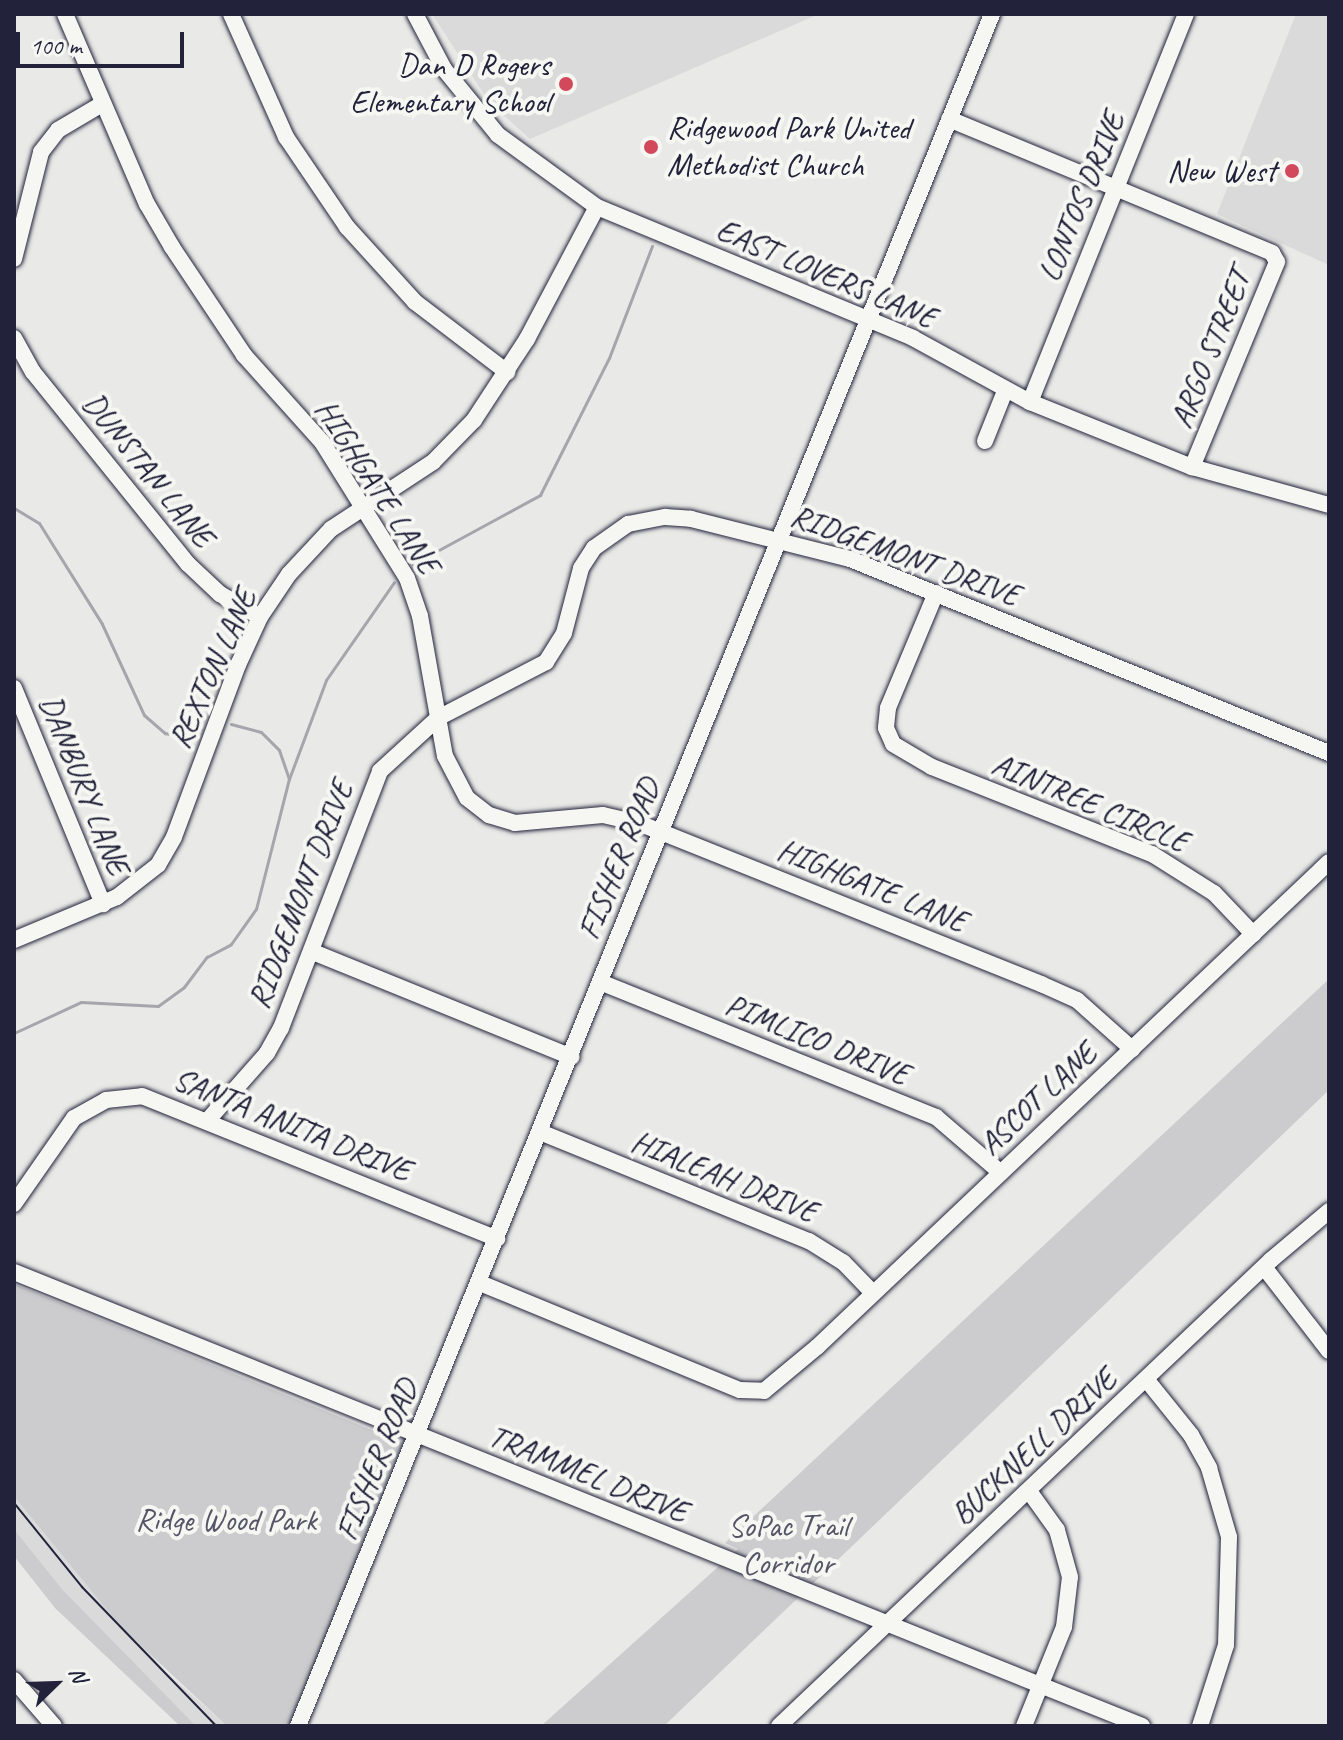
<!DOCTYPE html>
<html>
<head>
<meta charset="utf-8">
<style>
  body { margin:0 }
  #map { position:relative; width:1343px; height:1740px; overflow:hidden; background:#e9e9e7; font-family:Caveat,sans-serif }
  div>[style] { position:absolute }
  .built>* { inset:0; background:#dadada }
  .green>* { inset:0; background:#ccccce }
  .stream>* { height:3px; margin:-1.5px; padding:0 1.5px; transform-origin:1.5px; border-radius:1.5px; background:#a5a5ac }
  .roads { filter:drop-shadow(0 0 2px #22223b) drop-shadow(0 0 2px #22223b) }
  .minor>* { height:16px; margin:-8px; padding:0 8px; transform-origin:8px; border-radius:8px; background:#f6f6f2 }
  .tram>* { height:2px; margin:-1px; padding:0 1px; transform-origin:1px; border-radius:1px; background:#22223b }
  .dots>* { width:22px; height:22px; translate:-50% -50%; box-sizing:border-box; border:4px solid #f6f6f2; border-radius:50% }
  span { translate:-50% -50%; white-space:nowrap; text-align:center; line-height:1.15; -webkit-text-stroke:8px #f6f6f2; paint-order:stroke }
  .poi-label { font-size:32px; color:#22223b }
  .right { translate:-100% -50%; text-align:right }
  .left { translate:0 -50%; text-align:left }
  .street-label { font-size:32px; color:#22223b }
  .park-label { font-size:32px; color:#555567 }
  .frame { position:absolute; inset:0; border:16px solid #22223b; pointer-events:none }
  .north { position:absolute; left:16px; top:1644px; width:80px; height:80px; -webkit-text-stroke:6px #f6f6f2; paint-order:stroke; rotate:67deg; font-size:22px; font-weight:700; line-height:32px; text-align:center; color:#22223b }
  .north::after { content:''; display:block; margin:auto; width:28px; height:36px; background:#22223b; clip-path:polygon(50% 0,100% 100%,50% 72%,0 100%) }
  .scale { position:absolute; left:16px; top:32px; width:168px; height:36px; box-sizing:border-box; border:4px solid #22223b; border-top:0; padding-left:10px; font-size:24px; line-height:28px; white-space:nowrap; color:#22223b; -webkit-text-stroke:6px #f6f6f2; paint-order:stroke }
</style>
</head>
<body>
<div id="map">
  <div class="built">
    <div style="clip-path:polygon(432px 14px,819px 14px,530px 139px,489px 102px)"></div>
    <div style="clip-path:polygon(1296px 14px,1329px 14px,1329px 265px,1217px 214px)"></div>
    <div style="clip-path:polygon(14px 1496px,166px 1672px,227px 1726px,196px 1726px,62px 1589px,14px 1529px)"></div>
  </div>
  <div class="green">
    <div style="clip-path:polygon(1329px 979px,1329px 1090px,664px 1726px,541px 1726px,738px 1549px,725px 1543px)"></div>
    <div style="clip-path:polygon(14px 1284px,406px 1444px,290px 1726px,227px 1726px,121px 1627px,14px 1496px)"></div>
    <div style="clip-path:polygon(14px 1529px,62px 1589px,196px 1726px,180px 1726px,55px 1608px,14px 1556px)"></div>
  </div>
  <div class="stream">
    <div style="left:14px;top:508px;width:29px;rotate:31deg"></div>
    <div style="left:39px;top:523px;width:119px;rotate:58deg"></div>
    <div style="left:102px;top:624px;width:100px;rotate:65.2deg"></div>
    <div style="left:144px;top:715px;width:28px;rotate:41deg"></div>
    <div style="left:165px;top:733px;width:21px;rotate:14deg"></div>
    <div style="left:185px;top:738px;width:18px;rotate:-29deg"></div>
    <div style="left:413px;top:564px;width:145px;rotate:-28.5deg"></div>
    <div style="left:540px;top:495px;width:153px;rotate:-63.3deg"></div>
    <div style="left:609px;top:358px;width:120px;rotate:-69deg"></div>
    <div style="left:231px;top:724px;width:31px;rotate:15deg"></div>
    <div style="left:261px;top:732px;width:25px;rotate:45deg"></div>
    <div style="left:279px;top:750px;width:31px;rotate:71deg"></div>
    <div style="left:14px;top:1033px;width:74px;rotate:-24.8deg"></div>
    <div style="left:81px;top:1002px;width:77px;rotate:3deg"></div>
    <div style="left:158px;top:1006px;width:32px;rotate:-36deg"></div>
    <div style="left:184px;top:987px;width:38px;rotate:-53deg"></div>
    <div style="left:207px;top:957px;width:27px;rotate:-28deg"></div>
    <div style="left:231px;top:944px;width:43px;rotate:-54.5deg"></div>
    <div style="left:256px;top:909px;width:134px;rotate:-75.8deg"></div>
    <div style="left:289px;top:779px;width:106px;rotate:-69.5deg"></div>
    <div style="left:326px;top:680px;width:119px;rotate:-55.2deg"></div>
  </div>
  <div class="roads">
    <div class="minor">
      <div style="left:65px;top:14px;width:207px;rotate:66.7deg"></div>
      <div style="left:147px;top:204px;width:50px;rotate:59.8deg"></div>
      <div style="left:172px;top:247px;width:130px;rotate:56.3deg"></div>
      <div style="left:244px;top:355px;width:117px;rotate:48.1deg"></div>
      <div style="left:322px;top:442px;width:160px;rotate:58deg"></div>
      <div style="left:407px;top:578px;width:40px;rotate:71.1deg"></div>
      <div style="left:420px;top:616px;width:142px;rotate:79.9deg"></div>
      <div style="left:445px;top:756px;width:47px;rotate:62.4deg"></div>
      <div style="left:467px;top:798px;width:28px;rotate:38deg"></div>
      <div style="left:489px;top:815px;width:27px;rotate:17deg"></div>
      <div style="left:515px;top:823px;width:88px;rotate:-5.2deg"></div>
      <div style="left:603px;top:815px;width:39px;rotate:13deg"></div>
      <div style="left:641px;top:824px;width:431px;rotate:21.8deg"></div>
      <div style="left:1041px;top:984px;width:39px;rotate:24deg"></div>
      <div style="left:1077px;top:1000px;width:74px;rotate:41.7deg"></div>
      <div style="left:231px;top:14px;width:135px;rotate:65.9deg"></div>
      <div style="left:286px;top:137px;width:109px;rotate:55.9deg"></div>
      <div style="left:347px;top:227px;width:101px;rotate:47.8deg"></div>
      <div style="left:415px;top:302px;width:116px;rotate:37.3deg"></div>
      <div style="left:415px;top:14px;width:62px;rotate:62.2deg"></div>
      <div style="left:444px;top:69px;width:85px;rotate:50.7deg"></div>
      <div style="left:498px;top:135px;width:122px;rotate:36deg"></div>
      <div style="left:597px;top:207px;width:342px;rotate:22.5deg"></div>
      <div style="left:913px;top:338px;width:133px;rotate:28.7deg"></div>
      <div style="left:1030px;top:402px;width:175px;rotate:21.9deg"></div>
      <div style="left:1192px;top:467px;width:142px;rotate:15.5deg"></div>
      <div style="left:949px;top:119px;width:350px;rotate:22.5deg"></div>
      <div style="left:1272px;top:253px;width:10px;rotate:61deg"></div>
      <div style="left:1277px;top:262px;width:222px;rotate:112.5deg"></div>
      <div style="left:14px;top:259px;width:110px;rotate:-75.8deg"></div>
      <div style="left:41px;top:152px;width:28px;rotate:-52deg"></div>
      <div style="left:58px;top:130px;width:51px;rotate:-30.6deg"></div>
      <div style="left:14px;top:338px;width:39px;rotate:61deg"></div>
      <div style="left:33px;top:372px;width:247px;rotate:51.1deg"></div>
      <div style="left:188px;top:564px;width:44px;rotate:43.2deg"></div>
      <div style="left:220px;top:594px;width:46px;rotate:29.9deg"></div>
      <div style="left:1030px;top:402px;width:418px;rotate:-68.1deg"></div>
      <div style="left:985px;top:441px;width:54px;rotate:-68.2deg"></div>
      <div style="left:936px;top:593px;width:125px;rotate:112.7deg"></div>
      <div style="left:888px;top:708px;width:20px;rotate:96deg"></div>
      <div style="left:886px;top:728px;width:17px;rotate:66deg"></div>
      <div style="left:893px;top:744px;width:45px;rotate:30.5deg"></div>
      <div style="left:932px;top:767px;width:237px;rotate:21.6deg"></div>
      <div style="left:1152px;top:854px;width:73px;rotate:32.2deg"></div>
      <div style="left:1214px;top:893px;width:57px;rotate:46.4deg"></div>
      <div style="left:14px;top:688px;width:234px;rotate:67.6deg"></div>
      <div style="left:14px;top:940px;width:112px;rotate:-22.7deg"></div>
      <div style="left:117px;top:897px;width:52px;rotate:-38deg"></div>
      <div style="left:158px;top:865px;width:32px;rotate:-60deg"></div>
      <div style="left:174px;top:837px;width:184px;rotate:-69.6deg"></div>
      <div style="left:238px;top:665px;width:53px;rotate:-65.4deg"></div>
      <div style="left:260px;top:617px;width:52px;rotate:-56deg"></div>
      <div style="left:289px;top:574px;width:62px;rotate:-47deg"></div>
      <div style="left:331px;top:529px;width:122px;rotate:-33.3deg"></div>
      <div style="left:433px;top:462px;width:59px;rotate:-45.7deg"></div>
      <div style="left:474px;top:420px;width:97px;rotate:-56.8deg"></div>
      <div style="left:527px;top:339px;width:149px;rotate:-62.1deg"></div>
      <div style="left:313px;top:952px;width:279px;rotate:22.1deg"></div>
      <div style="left:600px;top:982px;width:362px;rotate:21.9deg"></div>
      <div style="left:936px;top:1117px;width:84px;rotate:40.7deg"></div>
      <div style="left:208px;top:1120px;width:89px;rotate:-48.6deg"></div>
      <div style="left:267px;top:1053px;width:29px;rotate:-61deg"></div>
      <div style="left:281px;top:1028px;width:275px;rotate:-68.9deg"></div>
      <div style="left:380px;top:771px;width:79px;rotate:-42.4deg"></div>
      <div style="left:438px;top:718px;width:122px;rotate:-27.4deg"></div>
      <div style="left:546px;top:662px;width:34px;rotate:-58deg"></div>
      <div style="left:564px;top:633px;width:67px;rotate:-75.3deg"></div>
      <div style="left:581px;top:568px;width:24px;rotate:-57deg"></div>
      <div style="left:594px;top:548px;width:42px;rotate:-35.2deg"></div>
      <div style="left:628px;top:524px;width:38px;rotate:-11deg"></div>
      <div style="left:665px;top:517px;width:26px;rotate:4deg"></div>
      <div style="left:691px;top:519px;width:164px;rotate:14.1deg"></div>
      <div style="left:850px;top:559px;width:517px;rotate:22.05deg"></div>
      <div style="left:540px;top:1132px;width:290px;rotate:22.1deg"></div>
      <div style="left:809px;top:1241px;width:40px;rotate:32deg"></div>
      <div style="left:843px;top:1262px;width:43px;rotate:45.9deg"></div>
      <div style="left:14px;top:1204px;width:105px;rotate:-55.1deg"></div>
      <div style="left:74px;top:1118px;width:37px;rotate:-29deg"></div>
      <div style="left:106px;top:1100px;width:36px;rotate:-6deg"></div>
      <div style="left:142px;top:1096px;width:383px;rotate:21.9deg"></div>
      <div style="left:1264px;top:1267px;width:106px;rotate:52.3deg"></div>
      <div style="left:14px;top:1272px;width:1216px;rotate:21.92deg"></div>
      <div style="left:480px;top:1283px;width:281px;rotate:22.4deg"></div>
      <div style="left:740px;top:1390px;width:24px;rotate:2deg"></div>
      <div style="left:764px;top:1391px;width:69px;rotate:-39.7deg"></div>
      <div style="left:817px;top:1347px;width:705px;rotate:-43.45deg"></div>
      <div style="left:1146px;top:1379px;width:72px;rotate:51.2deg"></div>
      <div style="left:1191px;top:1435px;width:38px;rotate:61deg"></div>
      <div style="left:1209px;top:1468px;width:72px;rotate:73.8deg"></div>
      <div style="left:1229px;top:1537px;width:108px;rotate:91.6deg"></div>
      <div style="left:1226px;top:1645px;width:85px;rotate:107.8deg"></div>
      <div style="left:14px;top:1680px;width:61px;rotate:49deg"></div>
      <div style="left:298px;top:1726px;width:1847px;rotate:-67.93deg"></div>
      <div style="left:779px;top:1726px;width:678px;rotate:-43.45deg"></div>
      <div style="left:1271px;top:1260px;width:76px;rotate:-40.2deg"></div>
      <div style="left:1024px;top:1726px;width:107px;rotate:-68deg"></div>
      <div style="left:1064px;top:1627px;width:50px;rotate:-83.2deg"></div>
      <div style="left:1070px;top:1577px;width:49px;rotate:-105.5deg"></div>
      <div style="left:1057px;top:1530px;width:48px;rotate:-125.7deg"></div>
    </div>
  </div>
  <div class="tram">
    <div style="left:14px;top:1503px;width:108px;rotate:51deg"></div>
    <div style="left:82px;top:1587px;width:193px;rotate:46deg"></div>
  </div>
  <div class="dots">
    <div style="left:566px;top:84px;background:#d1495b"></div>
    <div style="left:651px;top:147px;background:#d1495b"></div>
    <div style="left:1292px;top:171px;background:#d1495b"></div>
  </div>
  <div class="poi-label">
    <span class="right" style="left:550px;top:84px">Dan D Rogers<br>Elementary School</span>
    <span class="left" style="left:667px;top:147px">Ridgewood Park United<br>Methodist Church</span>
    <span class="right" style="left:1276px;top:171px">New West</span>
  </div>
  <div class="street-label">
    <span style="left:1082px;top:197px;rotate:-68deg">LONTOS DRIVE</span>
    <span style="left:826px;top:274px;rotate:23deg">EAST LOVERS LANE</span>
    <span style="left:1211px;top:349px;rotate:-68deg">ARGO STREET</span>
    <span style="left:148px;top:470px;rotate:51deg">DUNSTAN LANE</span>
    <span style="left:377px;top:487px;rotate:57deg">HIGHGATE LANE</span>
    <span style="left:905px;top:556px;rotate:20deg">RIDGEMONT DRIVE</span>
    <span style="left:213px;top:669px;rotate:-66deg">REXTON LANE</span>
    <span style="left:84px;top:785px;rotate:68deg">DANBURY LANE</span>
    <span style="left:1090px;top:803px;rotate:23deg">AINTREE CIRCLE</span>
    <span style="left:619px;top:859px;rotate:-68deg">FISHER ROAD</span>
    <span style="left:872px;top:886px;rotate:22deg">HIGHGATE LANE</span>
    <span style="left:301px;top:895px;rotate:-69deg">RIDGEMONT DRIVE</span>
    <span style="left:817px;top:1040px;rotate:22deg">PIMLICO DRIVE</span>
    <span style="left:1038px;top:1099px;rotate:-43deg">ASCOT LANE</span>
    <span style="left:292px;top:1125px;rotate:22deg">SANTA ANITA DRIVE</span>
    <span style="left:724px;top:1177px;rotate:22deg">HIALEAH DRIVE</span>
    <span style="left:1034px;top:1447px;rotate:-43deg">BUCKNELL DRIVE</span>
    <span style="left:377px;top:1460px;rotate:-68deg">FISHER ROAD</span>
    <span style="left:588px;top:1474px;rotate:22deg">TRAMMEL DRIVE</span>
  </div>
  <div class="park-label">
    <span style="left:226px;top:1520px">Ridge Wood Park</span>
    <span style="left:788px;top:1545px">SoPac Trail<br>Corridor</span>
  </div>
  <div class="frame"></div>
  <div class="north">N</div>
  <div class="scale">100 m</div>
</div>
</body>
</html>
